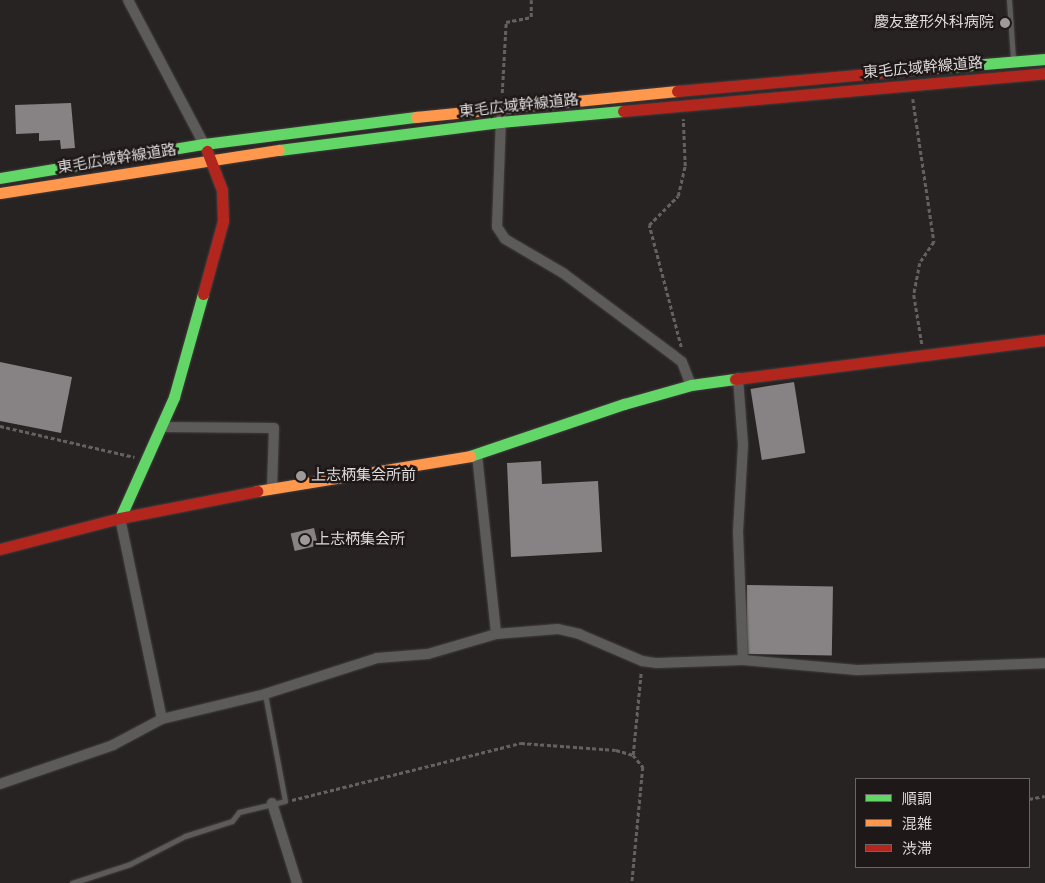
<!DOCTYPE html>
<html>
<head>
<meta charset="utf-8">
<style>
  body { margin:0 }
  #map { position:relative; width:1045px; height:883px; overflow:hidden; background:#282323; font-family:"DejaVu Sans","Noto Sans JP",sans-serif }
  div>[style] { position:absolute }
  .building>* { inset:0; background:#878283; transform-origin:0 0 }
  .path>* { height:2.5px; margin-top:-1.25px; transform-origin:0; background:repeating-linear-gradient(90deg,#646161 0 4px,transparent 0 6.5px) }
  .roads { filter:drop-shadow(0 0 1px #413e3e) drop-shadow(0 0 1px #413e3e) }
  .lane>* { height:5px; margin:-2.5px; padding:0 2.5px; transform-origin:2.5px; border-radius:2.5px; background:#5d5a5a }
  .street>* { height:10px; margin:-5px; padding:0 5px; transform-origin:5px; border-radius:5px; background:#5d5a5a }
  .fast>* { height:11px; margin:-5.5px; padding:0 5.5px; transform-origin:5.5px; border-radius:5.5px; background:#63d668 }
  .slow>* { height:11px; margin:-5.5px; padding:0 5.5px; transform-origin:5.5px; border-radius:5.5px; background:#ff974d }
  .jam>* { height:11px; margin:-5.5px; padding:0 5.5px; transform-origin:5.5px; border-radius:5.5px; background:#b3261e }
  .dots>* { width:14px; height:14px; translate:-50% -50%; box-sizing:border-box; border:2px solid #1f1819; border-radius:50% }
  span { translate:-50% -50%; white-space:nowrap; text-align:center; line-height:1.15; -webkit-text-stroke:5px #1f1819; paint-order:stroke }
  .poi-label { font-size:15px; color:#dedada }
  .right { translate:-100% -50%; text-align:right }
  .left { translate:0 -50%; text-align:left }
  .street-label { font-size:15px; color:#dedada }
  .legend { position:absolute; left:855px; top:778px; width:175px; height:90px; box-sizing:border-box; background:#1f1819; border:1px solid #6b6666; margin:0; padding:6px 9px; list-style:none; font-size:15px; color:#dedada }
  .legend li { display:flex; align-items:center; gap:10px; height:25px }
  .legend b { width:25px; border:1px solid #6b6666 }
</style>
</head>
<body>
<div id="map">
  <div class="building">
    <div style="clip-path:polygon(71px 103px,75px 148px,61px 149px,60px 140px,39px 141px,39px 133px,16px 134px,15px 105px)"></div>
    <div style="clip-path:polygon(0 362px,72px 377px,61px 433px,0 421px)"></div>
    <div style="left:794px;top:382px;width:72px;height:44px;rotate:81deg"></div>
    <div style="clip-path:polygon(541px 461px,542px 484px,598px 481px,602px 552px,511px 557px,507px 463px)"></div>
    <div style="left:314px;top:528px;width:18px;height:24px;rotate:77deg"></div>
    <div style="left:747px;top:585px;width:86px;height:69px;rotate:1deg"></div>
  </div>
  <div class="path">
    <div style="left:502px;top:93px;width:71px;rotate:-86.8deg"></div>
    <div style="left:506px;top:22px;width:25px;rotate:-11deg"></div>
    <div style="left:531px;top:17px;width:17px;rotate:-90deg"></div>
    <div style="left:913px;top:99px;width:145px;rotate:81.6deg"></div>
    <div style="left:934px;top:242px;width:25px;rotate:124deg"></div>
    <div style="left:920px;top:263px;width:33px;rotate:101deg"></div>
    <div style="left:914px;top:295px;width:50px;rotate:80.7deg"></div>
    <div style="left:681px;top:347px;width:126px;rotate:-104.7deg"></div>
    <div style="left:649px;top:225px;width:41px;rotate:-45deg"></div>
    <div style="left:678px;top:196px;width:31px;rotate:-77deg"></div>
    <div style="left:685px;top:166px;width:47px;rotate:-92.4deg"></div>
    <div style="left:0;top:426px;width:138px;rotate:13deg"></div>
    <div style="left:633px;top:755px;width:83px;rotate:-84.5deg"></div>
    <div style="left:1029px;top:799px;width:16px;rotate:-11deg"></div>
    <div style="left:292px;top:800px;width:236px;rotate:-14deg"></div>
    <div style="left:521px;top:743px;width:95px;rotate:4.2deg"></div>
    <div style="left:616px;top:750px;width:18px;rotate:16deg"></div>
    <div style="left:633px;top:755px;width:16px;rotate:50deg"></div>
    <div style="left:643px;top:767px;width:117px;rotate:95.4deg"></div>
  </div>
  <div class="roads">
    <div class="lane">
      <div style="left:1009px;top:0;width:59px;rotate:86.1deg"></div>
      <div style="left:72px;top:883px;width:61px;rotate:-18.1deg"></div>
      <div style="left:130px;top:864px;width:62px;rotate:-27deg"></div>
      <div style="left:185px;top:836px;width:49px;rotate:-17.7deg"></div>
      <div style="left:232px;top:821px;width:11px;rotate:-52deg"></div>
      <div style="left:239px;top:812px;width:47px;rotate:-13.4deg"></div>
      <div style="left:285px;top:801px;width:109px;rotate:-100.6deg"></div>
    </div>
    <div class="street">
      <div style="left:128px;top:0;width:163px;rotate:62.2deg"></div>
      <div style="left:501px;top:118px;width:109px;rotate:92.1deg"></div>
      <div style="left:497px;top:227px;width:14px;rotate:56deg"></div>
      <div style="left:505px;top:239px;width:67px;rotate:30.4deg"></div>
      <div style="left:563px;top:273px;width:137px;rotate:36.7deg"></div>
      <div style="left:673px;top:355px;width:11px;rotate:38deg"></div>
      <div style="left:682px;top:362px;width:25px;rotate:69deg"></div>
      <div style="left:738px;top:378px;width:67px;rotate:85.7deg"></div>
      <div style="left:743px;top:445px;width:86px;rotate:93.3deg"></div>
      <div style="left:738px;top:531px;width:129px;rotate:87.8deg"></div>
      <div style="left:161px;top:427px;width:113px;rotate:0.5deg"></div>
      <div style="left:274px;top:428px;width:60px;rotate:91.9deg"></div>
      <div style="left:477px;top:455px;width:180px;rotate:83.9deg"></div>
      <div style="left:120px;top:518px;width:205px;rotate:78.2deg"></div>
      <div style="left:0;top:784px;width:120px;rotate:-19deg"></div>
      <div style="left:113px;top:745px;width:55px;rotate:-28deg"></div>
      <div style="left:162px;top:719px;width:106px;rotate:-13.6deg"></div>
      <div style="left:265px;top:694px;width:118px;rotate:-17.8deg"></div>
      <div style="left:377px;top:658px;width:51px;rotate:-4.5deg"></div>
      <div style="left:428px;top:654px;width:71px;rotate:-16.4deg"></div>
      <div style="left:496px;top:634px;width:62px;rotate:-4.6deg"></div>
      <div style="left:558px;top:629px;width:22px;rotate:13deg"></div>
      <div style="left:579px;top:634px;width:69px;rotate:23.2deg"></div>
      <div style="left:642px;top:661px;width:15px;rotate:8deg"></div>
      <div style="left:657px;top:663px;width:86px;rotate:-2deg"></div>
      <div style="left:743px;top:660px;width:114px;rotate:5deg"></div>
      <div style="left:857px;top:670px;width:188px;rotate:-2.1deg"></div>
      <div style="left:272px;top:803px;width:84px;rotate:72.6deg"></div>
    </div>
    <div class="fast">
      <div style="left:936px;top:68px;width:109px;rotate:-4.7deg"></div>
      <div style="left:279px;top:150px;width:223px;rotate:-7.2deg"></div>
      <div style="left:500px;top:122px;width:123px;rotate:-5.1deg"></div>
      <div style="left:0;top:178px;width:207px;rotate:-9.5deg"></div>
      <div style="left:204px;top:144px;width:214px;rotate:-7.3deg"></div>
      <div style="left:470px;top:456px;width:163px;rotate:-18.7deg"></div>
      <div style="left:624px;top:404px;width:70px;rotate:-15.8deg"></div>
      <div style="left:691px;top:385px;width:44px;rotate:-7.8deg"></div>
      <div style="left:120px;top:518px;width:133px;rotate:-65.9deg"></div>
      <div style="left:174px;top:397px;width:107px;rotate:-74.3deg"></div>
    </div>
    <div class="slow">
      <div style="left:416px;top:117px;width:262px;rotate:-5.7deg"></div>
      <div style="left:0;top:193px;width:282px;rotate:-8.8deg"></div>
      <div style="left:257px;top:491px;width:216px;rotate:-9.3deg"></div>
    </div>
    <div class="jam">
      <div style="left:677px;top:91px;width:260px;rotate:-5.1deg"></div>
      <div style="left:623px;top:111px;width:424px;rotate:-5.1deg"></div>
      <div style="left:203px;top:294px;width:76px;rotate:-74.7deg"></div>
      <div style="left:223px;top:221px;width:31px;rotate:-92deg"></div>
      <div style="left:222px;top:190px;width:42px;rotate:-111deg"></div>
      <div style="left:735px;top:379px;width:312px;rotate:-7.2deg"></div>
      <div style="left:0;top:549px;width:124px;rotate:-14.5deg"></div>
      <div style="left:120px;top:518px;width:140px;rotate:-11.1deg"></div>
    </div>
  </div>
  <div class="dots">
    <div style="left:1005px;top:23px;background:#9e9a9a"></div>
    <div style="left:301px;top:476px;background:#9e9a9a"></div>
    <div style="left:305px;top:540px;background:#9e9a9a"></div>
  </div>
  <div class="poi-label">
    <span class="right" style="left:994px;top:23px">慶友整形外科病院</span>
    <span class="left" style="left:311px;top:476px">上志柄集会所前</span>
    <span class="left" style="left:315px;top:540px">上志柄集会所</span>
  </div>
  <div class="street-label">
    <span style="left:923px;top:68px;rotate:-5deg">東毛広域幹線道路</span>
    <span style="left:519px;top:106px;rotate:-6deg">東毛広域幹線道路</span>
    <span style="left:117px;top:159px;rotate:-9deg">東毛広域幹線道路</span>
  </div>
  <ul class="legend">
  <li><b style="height:6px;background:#63d668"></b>順調</li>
  <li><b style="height:6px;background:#ff974d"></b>混雑</li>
  <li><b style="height:6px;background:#b3261e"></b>渋滞</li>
  </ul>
</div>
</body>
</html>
